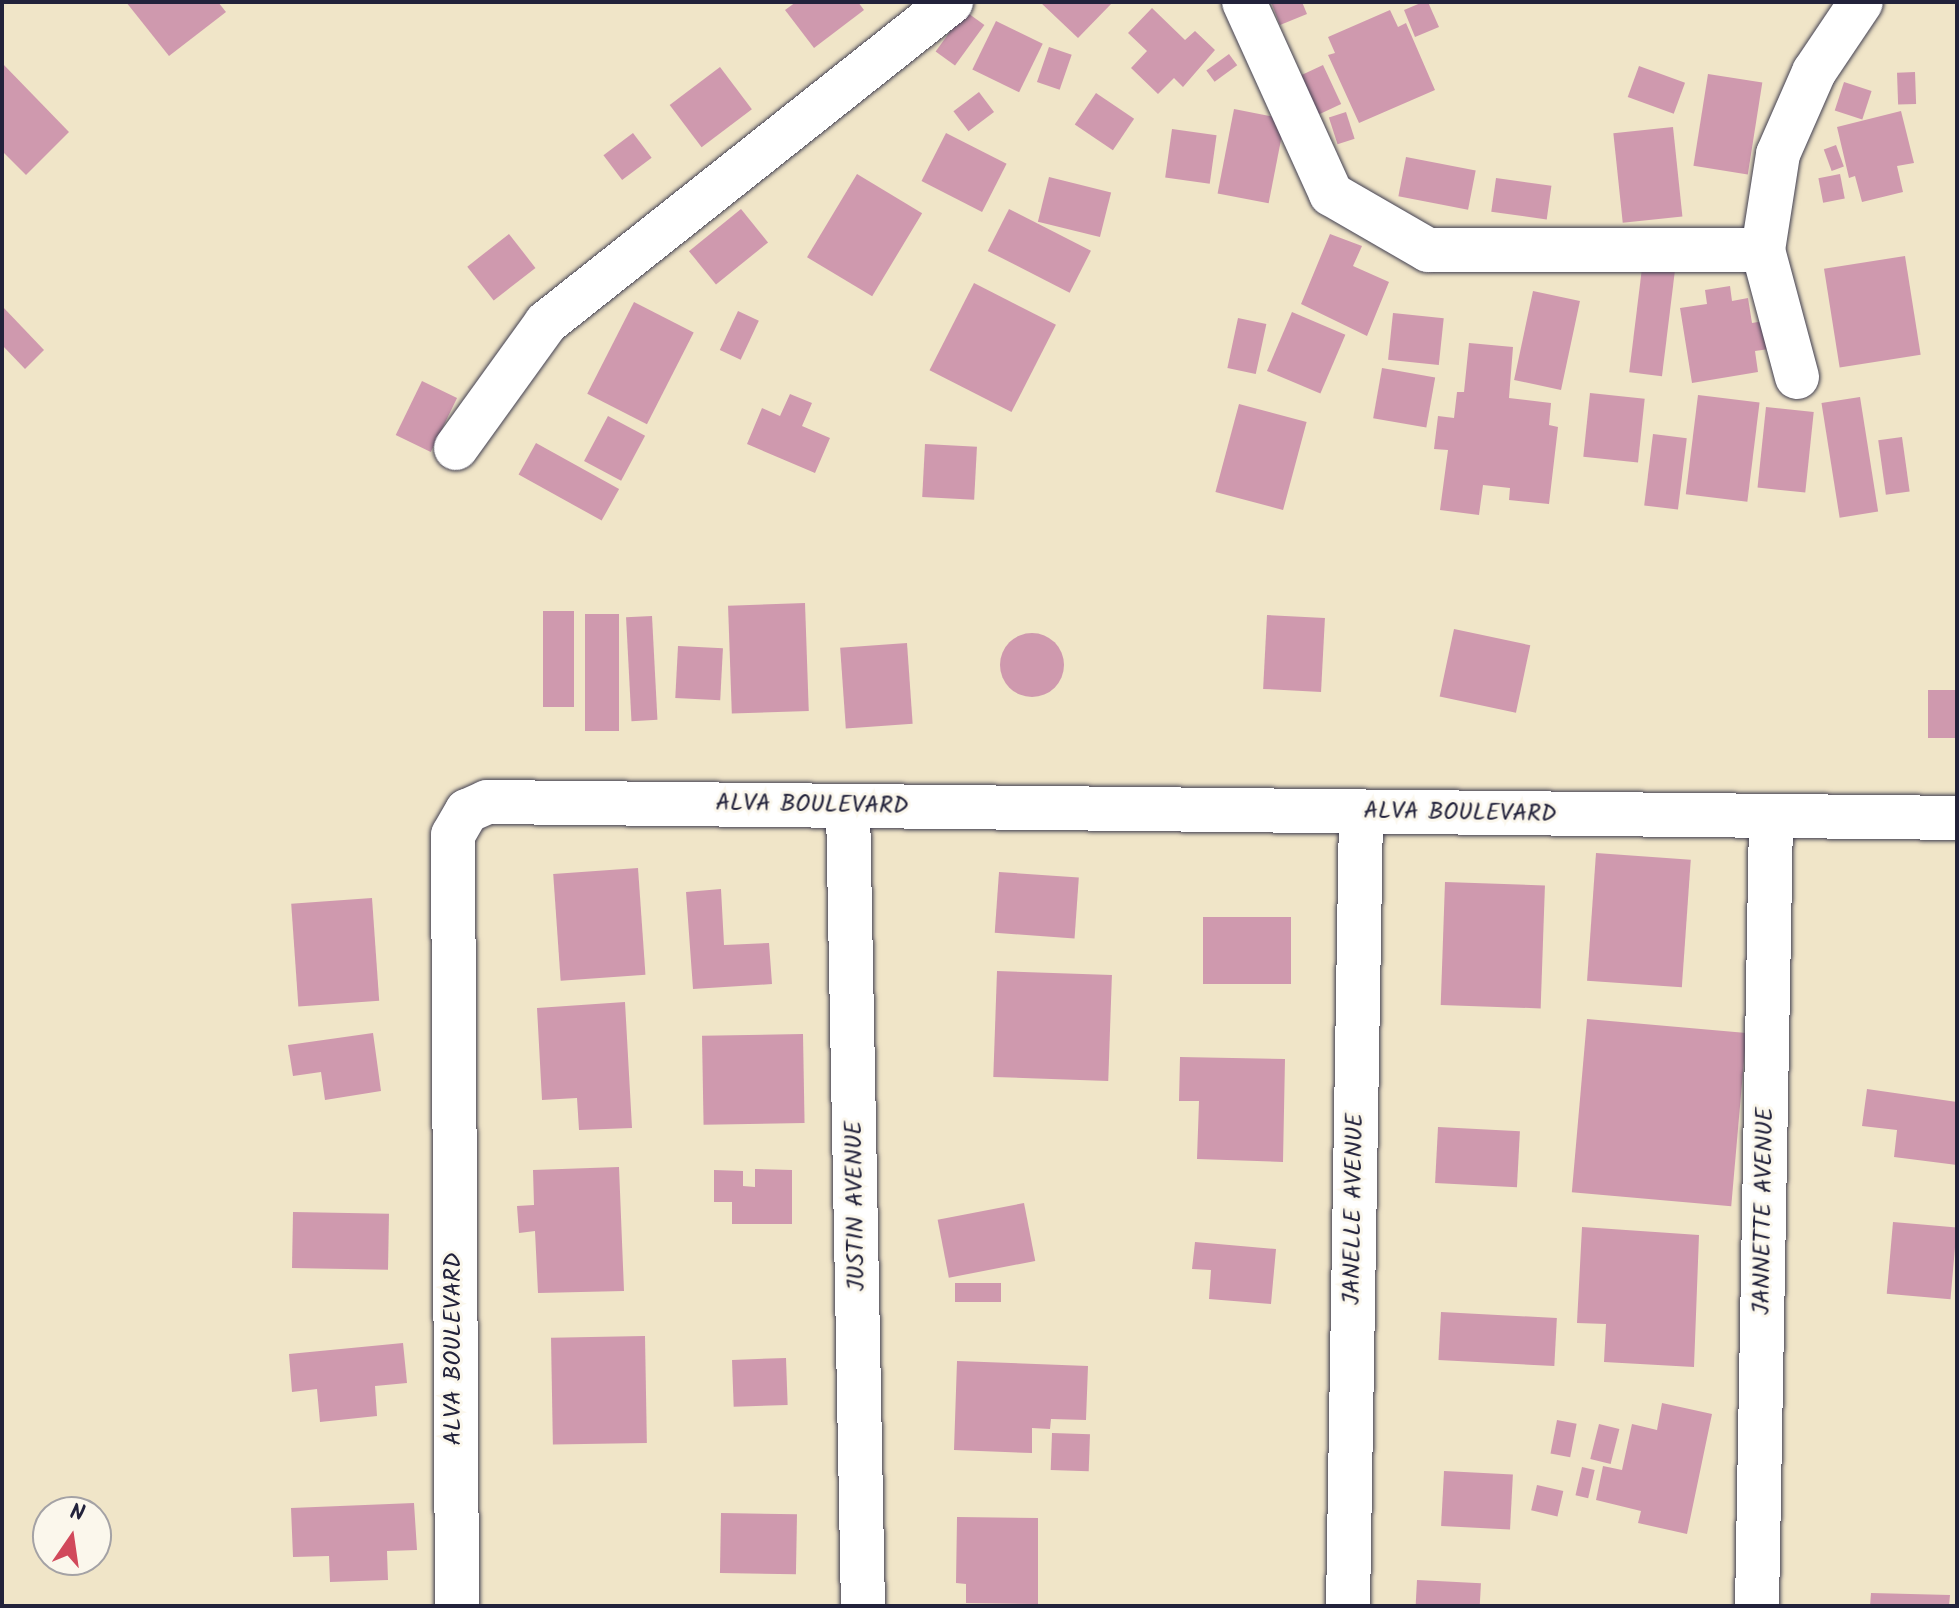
<!DOCTYPE html>
<html>
<head>
<meta charset="utf-8">
<style>
  body { margin:0 }
  #map { position:relative; width:1959px; height:1608px; overflow:hidden; background:#f0e5c8; font-family:Kalam,sans-serif }
  div>[style] { position:absolute }
  .building>* { inset:0; background:#cf99ae; transform-origin:0 0 }
  .round { border-radius:50% }
  .roads { filter:drop-shadow(0 0 2px #413f50) drop-shadow(0 0 2px #413f50) }
  .minor>* { height:44px; margin:-22px; padding:0 22px; transform-origin:22px; border-radius:22px; background:#fff }
  span { translate:-50% -50%; white-space:nowrap; text-align:center; line-height:1.15; -webkit-text-stroke:6px #fbf7ec; paint-order:stroke }
  .street-label { font-size:24px; color:#22223b }
  .frame { position:absolute; inset:0; border:4px solid #22223b; pointer-events:none }
  .north { position:absolute; left:32px; top:1496px; width:80px; height:80px; box-sizing:border-box; background:#fbf7ec; border:2px solid #a4a2a5; border-radius:50%; rotate:13deg; font-size:22px; font-weight:700; line-height:32px; text-align:center; color:#22223b }
  .north::after { content:''; display:block; margin:auto; width:28px; height:36px; background:#d1495b; clip-path:polygon(50% 0,100% 100%,50% 72%,0 100%) }
</style>
</head>
<body>
<div id="map">
  <div class="building">
    <div style="clip-path:polygon(126px 2px,218px 2px,226px 12px,169px 56px)"></div>
    <div style="clip-path:polygon(796px 2px,858px 2px,864px 10px,814px 48px,785px 10px)"></div>
    <div style="clip-path:polygon(1040px 2px,1113px 2px,1078px 38px)"></div>
    <div style="clip-path:polygon(1271px 2px,1302px 2px,1307px 14px,1280px 25px)"></div>
    <div style="clip-path:polygon(1423px 2px,1428px 2px,1439px 27px,1415px 37px,1404px 10px)"></div>
    <div style="clip-path:polygon(1152px 8px,1185px 40px,1195px 31px,1215px 50px,1183px 87px,1174px 78px,1158px 94px,1131px 68px,1147px 51px,1128px 33px)"></div>
    <div style="clip-path:polygon(1390px 10px,1398px 27px,1406px 23px,1435px 90px,1359px 123px,1328px 55px,1335px 53px,1328px 37px)"></div>
    <div style="left:965px;top:11px;width:24px;height:50px;rotate:36deg"></div>
    <div style="left:996px;top:21px;width:52px;height:54px;rotate:26deg"></div>
    <div style="left:1049px;top:47px;width:24px;height:37px;rotate:19deg"></div>
    <div style="left:1229px;top:54px;width:14px;height:28px;rotate:54deg"></div>
    <div style="clip-path:polygon(2px 63px,69px 132px,26px 175px,2px 151px)"></div>
    <div style="left:1323px;top:65px;width:43px;height:36px;rotate:65deg"></div>
    <div style="left:1639px;top:66px;width:49px;height:33px;rotate:20deg"></div>
    <div style="left:720px;top:67px;width:53px;height:63px;rotate:53deg"></div>
    <div style="left:1915px;top:72px;width:32px;height:18px;rotate:88deg"></div>
    <div style="left:1708px;top:74px;width:55px;height:93px;rotate:9deg"></div>
    <div style="left:1844px;top:82px;width:29px;height:30px;rotate:18deg"></div>
    <div style="left:979px;top:92px;width:25px;height:32px;rotate:53deg"></div>
    <div style="left:1096px;top:93px;width:46px;height:38px;rotate:34deg"></div>
    <div style="left:1234px;top:109px;width:52px;height:86px;rotate:11deg"></div>
    <div style="clip-path:polygon(1901px 111px,1914px 163px,1897px 166px,1903px 192px,1862px 202px,1855px 176px,1849px 178px,1837px 127px)"></div>
    <div style="left:1346px;top:112px;width:28px;height:18px;rotate:72deg"></div>
    <div style="left:1673px;top:127px;width:90px;height:60px;rotate:84deg"></div>
    <div style="left:1172px;top:129px;width:45px;height:49px;rotate:8deg"></div>
    <div style="left:633px;top:133px;width:31px;height:37px;rotate:53deg"></div>
    <div style="left:946px;top:133px;width:68px;height:54px;rotate:27deg"></div>
    <div style="left:1836px;top:145px;width:23px;height:13px;rotate:70deg"></div>
    <div style="left:1406px;top:157px;width:71px;height:40px;rotate:11deg"></div>
    <div style="left:857px;top:174px;width:76px;height:97px;rotate:31deg"></div>
    <div style="left:1840px;top:174px;width:25px;height:22px;rotate:79deg"></div>
    <div style="left:1049px;top:177px;width:64px;height:46px;rotate:14deg"></div>
    <div style="left:1496px;top:178px;width:56px;height:34px;rotate:8deg"></div>
    <div style="left:741px;top:209px;width:43px;height:67px;rotate:51deg"></div>
    <div style="left:1009px;top:209px;width:92px;height:47px;rotate:27deg"></div>
    <div style="left:509px;top:234px;width:43px;height:53px;rotate:52deg"></div>
    <div style="clip-path:polygon(1330px 234px,1362px 246px,1353px 266px,1389px 282px,1367px 336px,1301px 304px)"></div>
    <div style="left:1905px;top:256px;width:100px;height:82px;rotate:81deg"></div>
    <div style="left:1642px;top:268px;width:33px;height:105px;rotate:7deg"></div>
    <div style="left:974px;top:283px;width:92px;height:98px;rotate:27deg"></div>
    <div style="clip-path:polygon(1730px 286px,1732px 301px,1748px 298px,1752px 323px,1764px 321px,1769px 349px,1755px 351px,1758px 372px,1692px 383px,1680px 308px,1707px 304px,1705px 290px)"></div>
    <div style="left:1533px;top:291px;width:48px;height:91px;rotate:12deg"></div>
    <div style="left:634px;top:302px;width:67px;height:103px;rotate:27deg"></div>
    <div style="clip-path:polygon(2px 306px,44px 350px,25px 369px,2px 345px)"></div>
    <div style="left:738px;top:311px;width:23px;height:43px;rotate:25deg"></div>
    <div style="left:1292px;top:312px;width:58px;height:64px;rotate:23deg"></div>
    <div style="left:1393px;top:313px;width:51px;height:47px;rotate:6deg"></div>
    <div style="left:1238px;top:318px;width:29px;height:51px;rotate:12deg"></div>
    <div style="clip-path:polygon(1469px 343px,1513px 347px,1509px 398px,1551px 403px,1549px 425px,1558px 427px,1549px 504px,1509px 500px,1510px 488px,1483px 485px,1479px 515px,1440px 510px,1448px 450px,1434px 449px,1438px 416px,1454px 418px,1457px 392px,1464px 392px)"></div>
    <div style="left:1382px;top:368px;width:54px;height:51px;rotate:10deg"></div>
    <div style="left:422px;top:381px;width:39px;height:60px;rotate:26deg"></div>
    <div style="left:1590px;top:393px;width:55px;height:64px;rotate:6deg"></div>
    <div style="clip-path:polygon(790px 394px,812px 403px,802px 426px,830px 438px,815px 473px,747px 444px,762px 408px,780px 416px)"></div>
    <div style="left:1698px;top:395px;width:62px;height:100px;rotate:7deg"></div>
    <div style="left:1860px;top:397px;width:116px;height:39px;rotate:81deg"></div>
    <div style="left:1239px;top:404px;width:70px;height:91px;rotate:15deg"></div>
    <div style="left:1766px;top:407px;width:48px;height:81px;rotate:6deg"></div>
    <div style="left:608px;top:416px;width:42px;height:51px;rotate:28deg"></div>
    <div style="left:1653px;top:434px;width:34px;height:72px;rotate:7deg"></div>
    <div style="left:1902px;top:437px;width:55px;height:24px;rotate:82deg"></div>
    <div style="left:536px;top:443px;width:95px;height:36px;rotate:29deg"></div>
    <div style="left:925px;top:444px;width:52px;height:53px;rotate:3deg"></div>
    <div style="left:805px;top:603px;width:108px;height:77px;rotate:88deg"></div>
    <div style="left:543px;top:611px;width:31px;height:96px"></div>
    <div style="left:585px;top:614px;width:34px;height:117px"></div>
    <div style="left:1267px;top:615px;width:58px;height:74px;rotate:3deg"></div>
    <div style="left:652px;top:616px;width:104px;height:26px;rotate:87deg"></div>
    <div style="left:1454px;top:629px;width:78px;height:69px;rotate:12deg"></div>
    <div class="round" style="left:1000px;top:633px;width:64px;height:64px"></div>
    <div style="left:907px;top:643px;width:81px;height:67px;rotate:86deg"></div>
    <div style="left:678px;top:646px;width:45px;height:52px;rotate:3deg"></div>
    <div style="left:1928px;top:690px;width:29px;height:48px"></div>
    <div style="left:1596px;top:853px;width:95px;height:128px;rotate:4deg"></div>
    <div style="left:638px;top:868px;width:107px;height:85px;rotate:86deg"></div>
    <div style="left:999px;top:872px;width:80px;height:61px;rotate:4deg"></div>
    <div style="left:1445px;top:882px;width:100px;height:123px;rotate:2deg"></div>
    <div style="clip-path:polygon(721px 889px,724px 945px,769px 943px,772px 984px,693px 989px,686px 892px)"></div>
    <div style="left:372px;top:898px;width:103px;height:81px;rotate:86deg"></div>
    <div style="left:1203px;top:917px;width:88px;height:67px"></div>
    <div style="left:997px;top:971px;width:115px;height:106px;rotate:2deg"></div>
    <div style="clip-path:polygon(625px 1002px,632px 1128px,579px 1130px,577px 1098px,542px 1100px,537px 1008px)"></div>
    <div style="left:1587px;top:1019px;width:160px;height:174px;rotate:5deg"></div>
    <div style="clip-path:polygon(373px 1033px,381px 1091px,325px 1100px,321px 1072px,293px 1076px,288px 1045px)"></div>
    <div style="left:803px;top:1034px;width:89px;height:101px;rotate:89deg"></div>
    <div style="clip-path:polygon(1180px 1057px,1285px 1059px,1283px 1162px,1197px 1159px,1199px 1101px,1179px 1101px)"></div>
    <div style="clip-path:polygon(1867px 1089px,1957px 1102px,1957px 1165px,1894px 1157px,1897px 1130px,1862px 1126px)"></div>
    <div style="left:1438px;top:1127px;width:82px;height:56px;rotate:3deg"></div>
    <div style="clip-path:polygon(619px 1167px,624px 1291px,538px 1293px,535px 1231px,519px 1233px,517px 1206px,534px 1205px,533px 1170px)"></div>
    <div style="clip-path:polygon(755px 1169px,792px 1170px,792px 1224px,732px 1224px,732px 1202px,714px 1202px,714px 1170px,743px 1171px,743px 1186px,755px 1187px)"></div>
    <div style="left:1024px;top:1203px;width:59px;height:88px;rotate:79deg"></div>
    <div style="left:293px;top:1212px;width:96px;height:56px;rotate:1deg"></div>
    <div style="left:1893px;top:1222px;width:64px;height:72px;rotate:5deg"></div>
    <div style="clip-path:polygon(1582px 1227px,1699px 1235px,1694px 1367px,1604px 1362px,1606px 1324px,1577px 1323px)"></div>
    <div style="clip-path:polygon(1195px 1242px,1276px 1249px,1271px 1304px,1209px 1299px,1211px 1270px,1192px 1269px)"></div>
    <div style="left:955px;top:1283px;width:46px;height:19px"></div>
    <div style="left:1441px;top:1312px;width:116px;height:48px;rotate:3deg"></div>
    <div style="left:645px;top:1336px;width:107px;height:94px;rotate:89deg"></div>
    <div style="clip-path:polygon(403px 1343px,407px 1383px,375px 1386px,377px 1416px,320px 1422px,317px 1389px,292px 1392px,289px 1354px)"></div>
    <div style="left:786px;top:1358px;width:47px;height:54px;rotate:88deg"></div>
    <div style="clip-path:polygon(957px 1361px,1088px 1366px,1086px 1420px,1051px 1419px,1050px 1429px,1032px 1428px,1032px 1453px,954px 1450px)"></div>
    <div style="clip-path:polygon(1662px 1403px,1712px 1414px,1687px 1534px,1638px 1523px,1641px 1511px,1596px 1500px,1603px 1466px,1622px 1470px,1632px 1424px,1657px 1430px)"></div>
    <div style="left:1557px;top:1420px;width:20px;height:34px;rotate:11deg"></div>
    <div style="left:1599px;top:1424px;width:21px;height:36px;rotate:14deg"></div>
    <div style="left:1052px;top:1433px;width:38px;height:37px;rotate:2deg"></div>
    <div style="left:1582px;top:1467px;width:13px;height:29px;rotate:13deg"></div>
    <div style="left:1444px;top:1471px;width:69px;height:55px;rotate:3deg"></div>
    <div style="left:1537px;top:1485px;width:27px;height:26px;rotate:13deg"></div>
    <div style="clip-path:polygon(414px 1503px,417px 1550px,387px 1551px,388px 1580px,330px 1582px,329px 1556px,293px 1557px,291px 1508px)"></div>
    <div style="left:721px;top:1513px;width:76px;height:60px;rotate:1deg"></div>
    <div style="clip-path:polygon(957px 1517px,1038px 1518px,1038px 1604px,966px 1603px,966px 1584px,956px 1583px)"></div>
    <div style="left:1417px;top:1580px;width:64px;height:26px;rotate:3deg"></div>
    <div style="clip-path:polygon(1871px 1593px,1950px 1595px,1949px 1606px,1870px 1606px)"></div>
  </div>
  <div class="roads">
    <div class="minor">
      <div style="left:1244px;top:2px;width:211px;rotate:65.6deg"></div>
      <div style="left:1331px;top:194px;width:112px;rotate:30deg"></div>
      <div style="left:1428px;top:250px;width:335px"></div>
      <div style="left:1797px;top:377px;width:131px;rotate:-105deg"></div>
      <div style="left:1763px;top:250px;width:97px;rotate:-81.1deg"></div>
      <div style="left:1778px;top:154px;width:90px;rotate:-66.3deg"></div>
      <div style="left:1814px;top:72px;width:84px;rotate:-56.1deg"></div>
      <div style="left:456px;top:448px;width:154px;rotate:-54.2deg"></div>
      <div style="left:546px;top:323px;width:517px;rotate:-38.4deg"></div>
      <div style="left:848px;top:806px;width:800px;rotate:88.93deg"></div>
      <div style="left:457px;top:1606px;width:771px;rotate:-90.3deg"></div>
      <div style="left:453px;top:835px;width:28px;rotate:-60deg"></div>
      <div style="left:467px;top:811px;width:22px;rotate:-24deg"></div>
      <div style="left:487px;top:802px;width:1470px;rotate:0.62deg"></div>
      <div style="left:1348px;top:1606px;width:794px;rotate:-89.06deg"></div>
      <div style="left:1757px;top:1606px;width:790px;rotate:-88.98deg"></div>
    </div>
  </div>
  <div class="street-label">
    <span style="left:812px;top:805px;rotate:1deg">ALVA BOULEVARD</span>
    <span style="left:1460px;top:813px;rotate:1deg">ALVA BOULEVARD</span>
    <span style="left:856px;top:1206px;rotate:-91deg">JUSTIN AVENUE</span>
    <span style="left:1354px;top:1209px;rotate:-89deg">JANELLE AVENUE</span>
    <span style="left:1764px;top:1211px;rotate:-89deg">JANNETTE AVENUE</span>
    <span style="left:454px;top:1349px;rotate:-90deg">ALVA BOULEVARD</span>
  </div>
  <div class="frame"></div>
  <div class="north">N</div>
</div>
</body>
</html>
